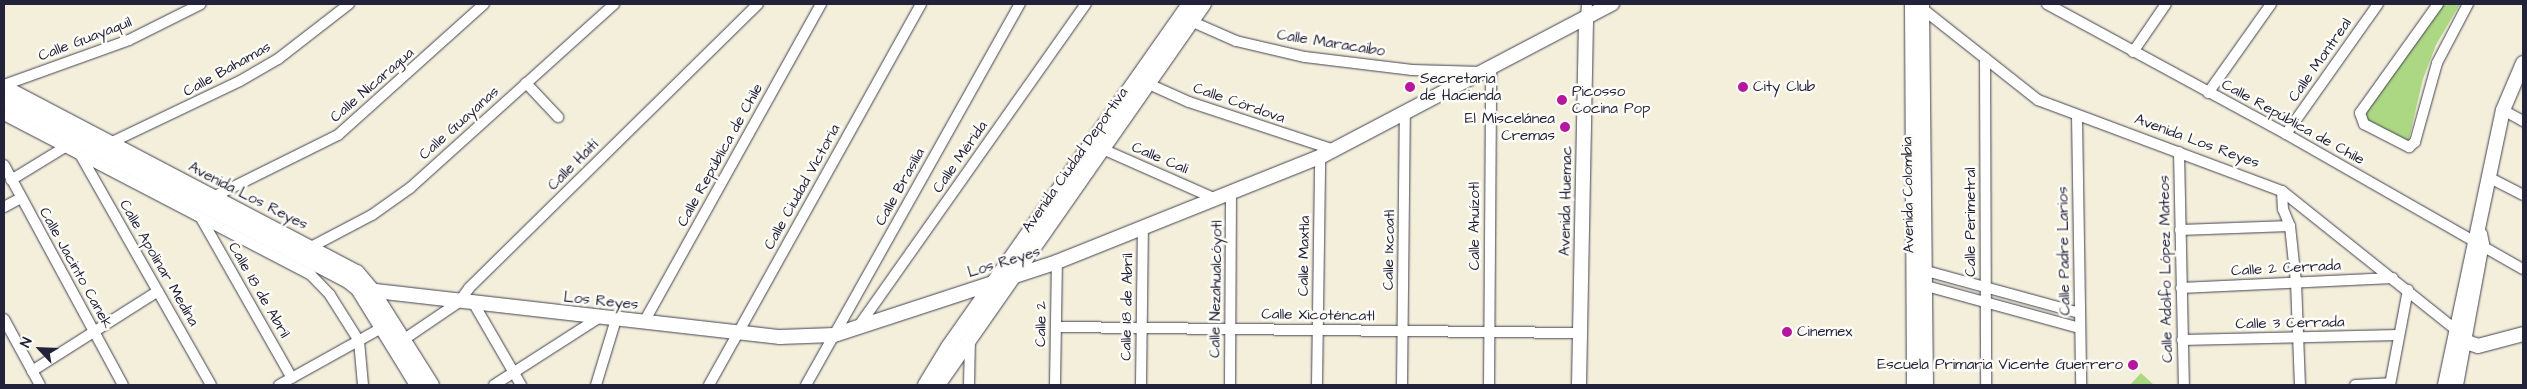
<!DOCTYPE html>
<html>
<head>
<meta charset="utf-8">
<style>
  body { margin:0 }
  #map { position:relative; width:2527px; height:389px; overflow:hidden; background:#f4efdb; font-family:"Architects Daughter",sans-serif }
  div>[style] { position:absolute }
  .green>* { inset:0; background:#acd783 }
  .roads { filter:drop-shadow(0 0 1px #424153) drop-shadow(0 0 1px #424153) }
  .street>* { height:10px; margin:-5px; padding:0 5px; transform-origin:5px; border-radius:5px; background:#fff }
  .secondary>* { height:14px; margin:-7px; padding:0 7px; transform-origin:7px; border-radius:7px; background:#fff }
  .dots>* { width:14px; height:14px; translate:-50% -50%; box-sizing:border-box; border:2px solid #fdfcf7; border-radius:50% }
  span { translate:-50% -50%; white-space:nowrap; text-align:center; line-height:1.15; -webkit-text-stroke:5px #fdfcf7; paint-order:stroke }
  .street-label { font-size:15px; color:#22223b }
  .poi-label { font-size:15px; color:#22223b }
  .left { translate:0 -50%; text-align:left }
  .right { translate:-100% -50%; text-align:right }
  .frame { position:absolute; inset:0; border:5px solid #22223b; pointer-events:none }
  .north { position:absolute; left:15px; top:324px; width:50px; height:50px; -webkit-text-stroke:4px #fdfcf7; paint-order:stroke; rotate:295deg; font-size:14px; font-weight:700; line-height:20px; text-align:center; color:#22223b }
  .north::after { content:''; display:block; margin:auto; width:18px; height:22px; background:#22223b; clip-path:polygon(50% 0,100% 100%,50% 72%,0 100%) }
</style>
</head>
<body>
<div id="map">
  <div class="green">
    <div style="clip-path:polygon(2442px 4px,2460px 4px,2436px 45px,2423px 79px,2408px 143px,2365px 119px,2364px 113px)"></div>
    <div style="clip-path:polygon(2141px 373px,2154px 385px,2130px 385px)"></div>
  </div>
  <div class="roads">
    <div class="street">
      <div style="left:2047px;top:4px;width:272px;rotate:28.5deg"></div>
      <div style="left:2286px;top:134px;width:273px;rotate:29.7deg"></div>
      <div style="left:2438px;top:4px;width:134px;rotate:125.6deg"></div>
      <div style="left:2360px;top:113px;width:12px;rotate:70deg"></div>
      <div style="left:2364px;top:124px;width:51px;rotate:27.1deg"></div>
      <div style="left:2409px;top:147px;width:8px;rotate:-40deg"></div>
      <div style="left:2415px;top:142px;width:82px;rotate:-74.4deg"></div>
      <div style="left:2437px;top:63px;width:67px;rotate:-62.3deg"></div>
      <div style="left:1919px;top:6px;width:152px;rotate:38.3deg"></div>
      <div style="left:2038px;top:100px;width:260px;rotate:20.5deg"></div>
      <div style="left:2282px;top:191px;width:221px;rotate:38.6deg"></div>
      <div style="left:1586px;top:18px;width:14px;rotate:-86deg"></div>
      <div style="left:1186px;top:19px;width:55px;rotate:23.7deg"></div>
      <div style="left:1236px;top:41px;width:71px;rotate:13.1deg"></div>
      <div style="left:1305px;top:57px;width:108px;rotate:6.9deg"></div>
      <div style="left:1412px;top:70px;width:69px;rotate:1.7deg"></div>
      <div style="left:2133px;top:52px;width:58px;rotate:-55.5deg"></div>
      <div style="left:1985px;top:58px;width:327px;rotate:89.8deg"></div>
      <div style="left:1142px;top:81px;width:51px;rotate:24.1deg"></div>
      <div style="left:1189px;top:102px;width:153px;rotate:18.3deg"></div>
      <div style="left:526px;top:83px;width:47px;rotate:46.7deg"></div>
      <div style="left:4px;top:85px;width:133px;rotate:-19.8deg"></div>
      <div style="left:129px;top:40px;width:80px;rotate:-26.6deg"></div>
      <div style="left:2208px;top:93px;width:109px;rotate:-54.7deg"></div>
      <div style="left:2503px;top:110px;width:23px;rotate:29deg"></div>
      <div style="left:4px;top:115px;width:346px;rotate:27.5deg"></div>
      <div style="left:311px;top:275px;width:28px;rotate:46deg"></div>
      <div style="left:330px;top:295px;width:54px;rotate:57.8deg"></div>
      <div style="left:359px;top:341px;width:44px;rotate:84.8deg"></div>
      <div style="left:2077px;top:116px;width:269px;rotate:89.1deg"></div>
      <div style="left:2286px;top:134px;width:159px;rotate:-54.7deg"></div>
      <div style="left:110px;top:143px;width:144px;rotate:-25.5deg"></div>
      <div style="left:240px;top:81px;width:44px;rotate:-30.1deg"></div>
      <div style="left:278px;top:59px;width:90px;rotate:-37.8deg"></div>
      <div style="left:1098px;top:147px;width:129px;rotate:23.8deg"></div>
      <div style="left:2179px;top:152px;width:233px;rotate:88.8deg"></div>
      <div style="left:81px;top:156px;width:263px;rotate:60.4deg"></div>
      <div style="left:4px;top:165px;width:250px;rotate:61.6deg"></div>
      <div style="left:2488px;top:177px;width:39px;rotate:27deg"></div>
      <div style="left:11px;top:180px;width:69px;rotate:-31.4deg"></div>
      <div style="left:2282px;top:191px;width:18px;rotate:87deg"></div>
      <div style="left:2283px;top:209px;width:18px;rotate:68deg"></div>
      <div style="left:2290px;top:226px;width:56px;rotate:83.9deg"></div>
      <div style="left:2296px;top:282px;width:103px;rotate:87.8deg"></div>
      <div style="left:213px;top:197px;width:140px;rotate:-26.4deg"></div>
      <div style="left:338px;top:135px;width:196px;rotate:-41.9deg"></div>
      <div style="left:4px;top:207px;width:19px;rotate:-28deg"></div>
      <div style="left:201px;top:218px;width:184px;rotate:60.4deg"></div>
      <div style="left:2180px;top:230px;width:110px;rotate:-2.1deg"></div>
      <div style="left:311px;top:247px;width:69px;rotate:-27.7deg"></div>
      <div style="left:372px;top:215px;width:47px;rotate:-35.4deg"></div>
      <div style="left:410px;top:188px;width:275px;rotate:-42deg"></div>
      <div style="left:1919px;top:269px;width:167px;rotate:15.3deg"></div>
      <div style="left:1919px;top:284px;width:167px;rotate:15.3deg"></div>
      <div style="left:2181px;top:288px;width:212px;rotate:-2.7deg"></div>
      <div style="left:474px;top:304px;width:94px;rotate:59.9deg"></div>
      <div style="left:4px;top:319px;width:75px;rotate:61.4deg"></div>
      <div style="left:644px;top:322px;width:364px;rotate:-60.9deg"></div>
      <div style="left:858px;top:327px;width:395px;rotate:-54.8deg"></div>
      <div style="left:1057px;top:327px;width:523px;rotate:0.66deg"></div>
      <div style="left:403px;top:340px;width:68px;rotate:-34.2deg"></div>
      <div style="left:459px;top:302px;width:17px;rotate:-54deg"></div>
      <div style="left:469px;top:288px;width:405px;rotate:-44.5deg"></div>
      <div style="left:2182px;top:340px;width:217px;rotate:-1.3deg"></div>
      <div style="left:32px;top:371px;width:149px;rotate:-32.4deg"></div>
      <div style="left:279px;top:385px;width:119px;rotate:-29.1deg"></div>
      <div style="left:494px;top:385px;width:126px;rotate:-32.7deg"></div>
      <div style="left:596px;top:385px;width:69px;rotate:-73.1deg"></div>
      <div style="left:709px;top:385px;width:436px;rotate:-60.9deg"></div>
      <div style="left:806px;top:385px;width:437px;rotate:-60.7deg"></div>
      <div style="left:969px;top:385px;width:46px;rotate:-88.8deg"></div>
      <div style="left:1055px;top:385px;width:123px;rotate:-89.1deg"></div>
      <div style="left:1141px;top:385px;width:157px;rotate:-89.3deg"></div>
      <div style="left:1230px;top:385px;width:192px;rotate:-89.7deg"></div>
      <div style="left:1317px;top:385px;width:228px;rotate:-89.2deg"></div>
      <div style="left:1402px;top:385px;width:271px;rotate:-89.4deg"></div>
      <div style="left:1489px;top:385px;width:318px;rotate:-89.6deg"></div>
      <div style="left:2355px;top:385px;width:35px;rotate:-3deg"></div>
      <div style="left:2390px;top:385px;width:97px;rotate:-79.3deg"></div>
    </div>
    <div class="secondary">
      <div style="left:1912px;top:4px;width:381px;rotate:89.7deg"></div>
      <div style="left:1922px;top:4px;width:381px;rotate:89.4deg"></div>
      <div style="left:4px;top:87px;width:399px;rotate:27.7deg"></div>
      <div style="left:357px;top:272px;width:23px;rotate:50deg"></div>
      <div style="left:372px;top:290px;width:112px;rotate:57.7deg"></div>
      <div style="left:4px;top:102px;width:388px;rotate:27.5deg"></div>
      <div style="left:348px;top:281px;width:13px;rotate:39deg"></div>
      <div style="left:358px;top:289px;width:113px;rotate:58.4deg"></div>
      <div style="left:358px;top:289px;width:425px;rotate:6.5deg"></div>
      <div style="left:780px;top:337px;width:54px;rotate:-2.1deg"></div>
      <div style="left:834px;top:335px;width:235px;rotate:-18.1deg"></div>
      <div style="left:1057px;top:262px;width:283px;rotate:-21.8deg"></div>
      <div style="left:1320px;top:157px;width:330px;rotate:-27.7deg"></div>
      <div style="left:2459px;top:333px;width:14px;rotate:45deg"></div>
      <div style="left:2469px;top:343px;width:9px;rotate:18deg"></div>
      <div style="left:2478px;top:346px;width:47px;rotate:-14.9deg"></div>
      <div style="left:925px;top:385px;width:44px;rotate:-58.8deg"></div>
      <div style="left:948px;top:347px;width:419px;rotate:-54.9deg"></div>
      <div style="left:938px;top:385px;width:465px;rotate:-55.1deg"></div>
      <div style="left:1579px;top:385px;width:367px;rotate:-88.9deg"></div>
      <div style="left:2445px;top:385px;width:281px;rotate:-78.1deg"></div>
      <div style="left:2503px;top:110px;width:51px;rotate:-66.9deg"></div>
      <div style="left:2456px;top:385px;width:143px;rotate:-79.6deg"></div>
      <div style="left:2482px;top:244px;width:10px;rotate:-101deg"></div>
    </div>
  </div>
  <div class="dots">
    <div style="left:1410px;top:87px;background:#b5179e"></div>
    <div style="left:1743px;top:87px;background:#b5179e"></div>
    <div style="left:1562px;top:100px;background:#b5179e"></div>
    <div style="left:1565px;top:127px;background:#b5179e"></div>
    <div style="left:1787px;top:332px;background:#b5179e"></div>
    <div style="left:2133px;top:365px;background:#b5179e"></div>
  </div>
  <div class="street-label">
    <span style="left:85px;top:39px;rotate:-21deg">Calle Guayaquil</span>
    <span style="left:1331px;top:43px;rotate:9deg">Calle Maracaibo</span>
    <span style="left:2320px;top:60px;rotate:-55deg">Calle Montreal</span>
    <span style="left:227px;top:69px;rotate:-29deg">Calle Bahamas</span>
    <span style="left:372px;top:85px;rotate:-41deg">Calle Nicaragua</span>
    <span style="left:1239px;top:103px;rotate:19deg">Calle Córdova</span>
    <span style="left:2293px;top:122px;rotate:29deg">Calle República de Chile</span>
    <span style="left:459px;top:123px;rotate:-42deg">Calle Guayanas</span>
    <span style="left:2197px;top:141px;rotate:20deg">Avenida Los Reyes</span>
    <span style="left:720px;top:155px;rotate:-61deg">Calle República de Chile</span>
    <span style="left:960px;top:157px;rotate:-55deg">Calle Mérida</span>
    <span style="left:1160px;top:158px;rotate:23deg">Calle Cali</span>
    <span style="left:1075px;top:160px;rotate:-55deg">Avenida Ciudad Deportiva</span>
    <span style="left:573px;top:165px;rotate:-45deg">Calle Haití</span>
    <span style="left:802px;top:187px;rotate:-61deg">Calle Ciudad Victoria</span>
    <span style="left:900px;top:187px;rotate:-61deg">Calle Brasilia</span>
    <span style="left:1908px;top:195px;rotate:-91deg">Avenida Colombia</span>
    <span style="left:248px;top:196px;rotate:27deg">Avenida Los Reyes</span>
    <span style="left:1566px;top:201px;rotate:-89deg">Avenida Huemac</span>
    <span style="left:1971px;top:222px;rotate:-90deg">Calle Perimetral</span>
    <span style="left:1475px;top:226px;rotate:-90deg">Calle Ahuízotl</span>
    <span style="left:1389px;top:250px;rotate:-89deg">Calle Ixcoatl</span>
    <span style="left:2064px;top:251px;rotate:-91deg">Calle Padre Larios</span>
    <span style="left:1304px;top:256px;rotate:-89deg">Calle Maxtla</span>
    <span style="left:1004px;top:262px;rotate:-17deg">Los Reyes</span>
    <span style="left:159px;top:263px;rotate:60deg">Calle Apolinar Medina</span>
    <span style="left:76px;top:268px;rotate:61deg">Calle Jacinto Canek</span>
    <span style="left:2286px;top:268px;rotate:-3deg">Calle 2 Cerrada</span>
    <span style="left:2166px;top:269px;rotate:-91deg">Calle Adolfo López Mateos</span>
    <span style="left:1216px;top:289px;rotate:-89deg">Calle Nezahualcóyotl</span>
    <span style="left:259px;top:290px;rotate:60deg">Calle 18 de Abril</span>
    <span style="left:601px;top:301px;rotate:6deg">Los Reyes</span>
    <span style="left:1127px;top:307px;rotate:-89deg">Calle 18 de Abril</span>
    <span style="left:1318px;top:315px;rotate:1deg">Calle Xicoténcatl</span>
    <span style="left:2290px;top:323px;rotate:-1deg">Calle 3 Cerrada</span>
    <span style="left:1041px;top:324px;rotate:-89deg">Calle 2</span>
  </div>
  <div class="poi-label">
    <span class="left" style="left:1420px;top:87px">Secretaria<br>de Hacienda</span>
    <span class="left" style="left:1753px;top:87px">City Club</span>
    <span class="left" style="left:1572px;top:100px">Picosso<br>Cocina Pop</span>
    <span class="right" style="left:1555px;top:127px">El Miscelánea<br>Cremas</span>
    <span class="left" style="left:1797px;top:332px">Cinemex</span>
    <span class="right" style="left:2123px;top:365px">Escuela Primaria Vicente Guerrero</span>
  </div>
  <div class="frame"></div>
  <div class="north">N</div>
</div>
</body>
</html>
